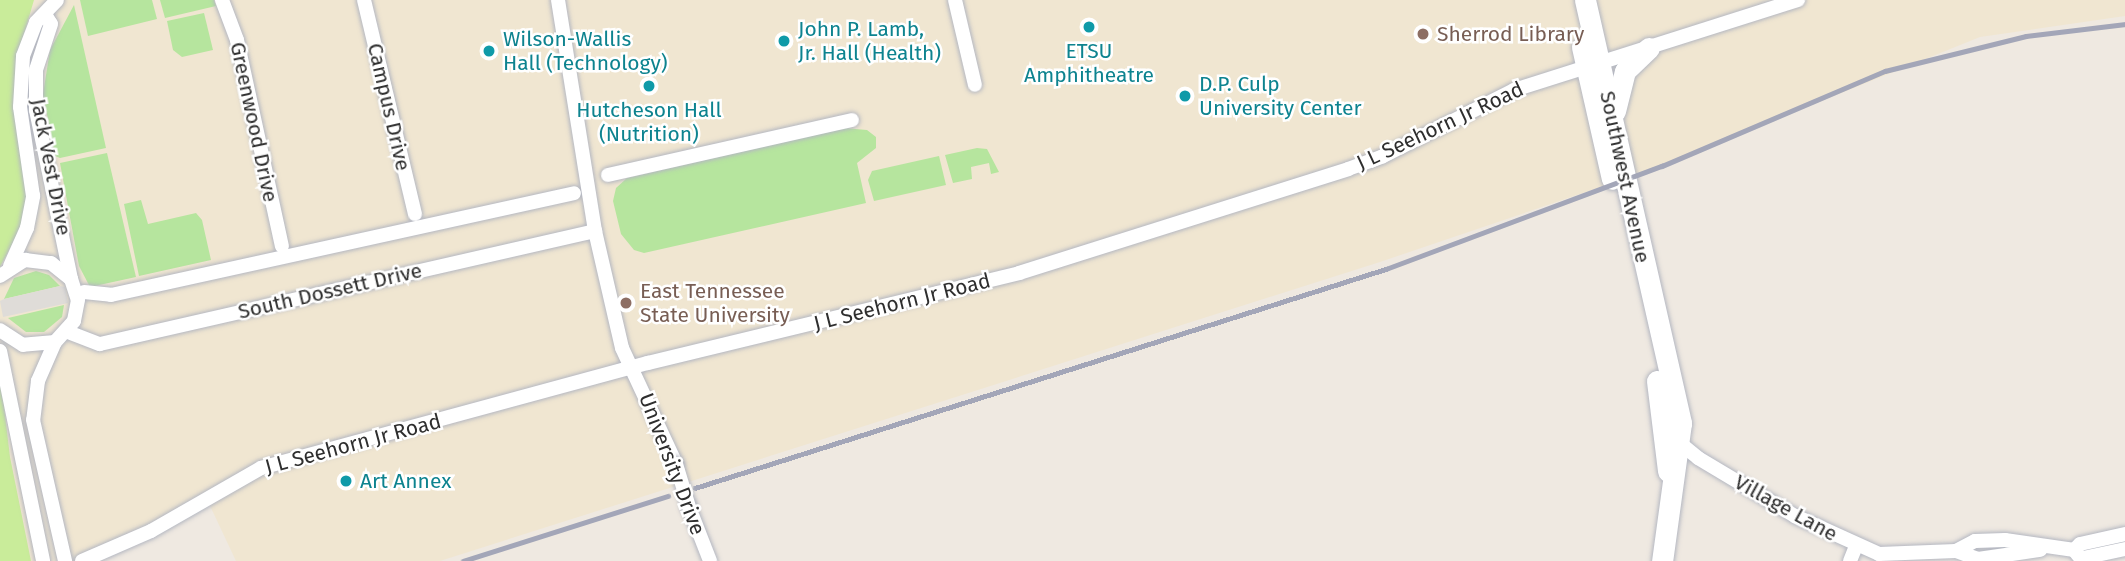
<!DOCTYPE html>
<html>
<head>
<meta charset="utf-8">
<style>
  body { margin:0 }
  #map { position:relative; width:2125px; height:561px; overflow:hidden; background:#efe9e1; font-family:"Fira Sans",sans-serif }
  div>[style] { position:absolute }
  .education>* { inset:0; background:#f0e6d1 }
  .green>* { inset:0; background:#b6e59e }
  .pitch>* { inset:0; background:#c9ec9a }
  .plaza>* { inset:0; background:#dfdcd8 }
  .roads { filter:drop-shadow(0 0 2px #b4b7c1) drop-shadow(0 0 2px #b4b7c1) }
  .street>* { height:14px; margin:-7px; padding:0 7px; transform-origin:7px; border-radius:7px; background:#fff }
  .secondary>* { height:21px; margin:-10.5px; padding:0 10.5px; transform-origin:10.5px; border-radius:10.5px; background:#fff }
  .rail>* { height:4.5px; margin:-2.25px; padding:0 2.25px; transform-origin:2.25px; border-radius:2.25px; background:#a3a6b8 }
  .bridges { filter:drop-shadow(0 0 2px #b4b7c1) drop-shadow(0 0 2px #b4b7c1) }
  .street-bridge>* { height:14px; margin:-7px; padding:0 7px; transform-origin:7px; border-radius:7px; background:#fff }
  .dots>* { width:19px; height:19px; translate:-50% -50%; box-sizing:border-box; border:4px solid #fff; border-radius:50% }
  span { translate:-50% -50%; white-space:nowrap; text-align:center; line-height:1.15; -webkit-text-stroke:5px #fff; paint-order:stroke }
  .culture-label { font-size:21px; color:#0d838f }
  .left { translate:0 -50%; text-align:left }
  .education-label { font-size:21px; color:#785e54 }
  .street-label { font-size:21px; color:#2e2e2e }
</style>
</head>
<body>
<div id="map">
  <div class="education">
    <div style="clip-path:polygon(0 0,2125px 0,2125px 16px,1980px 37px,1648px 171px,1380px 262px,440px 561px,236px 561px,204px 493px,108px 551px,82px 561px,0 561px)"></div>
  </div>
  <div class="green">
    <div style="clip-path:polygon(152px 0,157px 19px,88px 36px,80px 0)"></div>
    <div style="clip-path:polygon(160px 0,214px 0,216px 6px,165px 18px)"></div>
    <div style="clip-path:polygon(74px 5px,106px 148px,60px 158px,55px 156px,43px 94px,50px 50px)"></div>
    <div style="clip-path:polygon(204px 13px,213px 50px,182px 57px,173px 50px,167px 21px)"></div>
    <div style="clip-path:polygon(844px 128px,867px 130px,876px 137px,876px 148px,857px 163px,866px 203px,644px 253px,634px 250px,621px 234px,613px 201px,616px 188px,627px 178px)"></div>
    <div style="clip-path:polygon(977px 148px,987px 149px,999px 172px,991px 174px,989px 163px,971px 167px,972px 179px,953px 183px,945px 155px)"></div>
    <div style="clip-path:polygon(107px 153px,136px 277px,90px 287px,79px 266px,60px 163px)"></div>
    <div style="clip-path:polygon(939px 156px,946px 185px,874px 201px,868px 180px,872px 171px)"></div>
    <div style="clip-path:polygon(141px 200px,148px 224px,196px 213px,202px 220px,211px 260px,139px 276px,124px 204px)"></div>
    <div style="clip-path:polygon(36px 271px,49px 275px,60px 286px,4px 299px,14px 278px)"></div>
    <div style="clip-path:polygon(64px 305px,62px 317px,44px 332px,26px 332px,8px 318px)"></div>
  </div>
  <div class="pitch">
    <div style="clip-path:polygon(0 0,34px 0,19px 51px,29px 184px,25px 220px,0 267px)"></div>
    <div style="clip-path:polygon(0 373px,10px 457px,31px 561px,0 561px)"></div>
  </div>
  <div class="plaza">
    <div style="clip-path:polygon(60px 286px,65px 287px,68px 303px,3px 317px,0 301px,4px 299px)"></div>
  </div>
  <div class="roads">
    <div class="street">
      <div style="left:222px;top:0;width:43px;rotate:69.4deg"></div>
      <div style="left:237px;top:40px;width:211px;rotate:77.7deg"></div>
      <div style="left:364px;top:0;width:220px;rotate:76.6deg"></div>
      <div style="left:558px;top:0;width:234px;rotate:80.9deg"></div>
      <div style="left:595px;top:231px;width:120px;rotate:77deg"></div>
      <div style="left:622px;top:348px;width:128px;rotate:65deg"></div>
      <div style="left:955px;top:0;width:87px;rotate:76.8deg"></div>
      <div style="left:46px;top:16px;width:9px;rotate:58deg"></div>
      <div style="left:51px;top:24px;width:48px;rotate:108.1deg"></div>
      <div style="left:36px;top:70px;width:40px;rotate:90deg"></div>
      <div style="left:36px;top:110px;width:173px;rotate:78.3deg"></div>
      <div style="left:608px;top:175px;width:250px;rotate:-12.7deg"></div>
      <div style="left:10px;top:266px;width:42px;rotate:-65.9deg"></div>
      <div style="left:27px;top:228px;width:33px;rotate:-79deg"></div>
      <div style="left:33px;top:196px;width:90px;rotate:-98.3deg"></div>
      <div style="left:20px;top:107px;width:51px;rotate:-86.6deg"></div>
      <div style="left:23px;top:56px;width:36px;rotate:-69deg"></div>
      <div style="left:36px;top:22px;width:30px;rotate:-46deg"></div>
      <div style="left:0;top:276px;width:30px;rotate:-33deg"></div>
      <div style="left:25px;top:260px;width:26px;rotate:7deg"></div>
      <div style="left:51px;top:263px;width:26px;rotate:39deg"></div>
      <div style="left:71px;top:279px;width:22px;rotate:72deg"></div>
      <div style="left:78px;top:300px;width:21px;rotate:101deg"></div>
      <div style="left:74px;top:321px;width:28px;rotate:132deg"></div>
      <div style="left:55px;top:342px;width:32px;rotate:175deg"></div>
      <div style="left:23px;top:345px;width:27px;rotate:-147deg"></div>
      <div style="left:84px;top:292px;width:27px;rotate:6deg"></div>
      <div style="left:111px;top:295px;width:474px;rotate:-12.4deg"></div>
      <div style="left:68px;top:332px;width:34px;rotate:21deg"></div>
      <div style="left:100px;top:344px;width:508px;rotate:-12.86deg"></div>
      <div style="left:55px;top:342px;width:43px;rotate:113.6deg"></div>
      <div style="left:38px;top:381px;width:39px;rotate:97deg"></div>
      <div style="left:33px;top:420px;width:145px;rotate:77.2deg"></div>
      <div style="left:0;top:351px;width:214px;rotate:78.4deg"></div>
      <div style="left:1672px;top:444px;width:9px"></div>
      <div style="left:1681px;top:444px;width:22px;rotate:39deg"></div>
      <div style="left:1698px;top:458px;width:113px;rotate:30.9deg"></div>
      <div style="left:1795px;top:516px;width:92px;rotate:24.3deg"></div>
      <div style="left:1879px;top:554px;width:77px;rotate:-2.2deg"></div>
      <div style="left:1956px;top:551px;width:21px;rotate:-28deg"></div>
      <div style="left:1975px;top:541px;width:30px;rotate:-2deg"></div>
      <div style="left:2005px;top:540px;width:70px;rotate:8.2deg"></div>
      <div style="left:2074px;top:550px;width:14px;rotate:51deg"></div>
      <div style="left:689px;top:507px;width:58px;rotate:68.7deg"></div>
      <div style="left:2074px;top:550px;width:8px;rotate:-45deg"></div>
      <div style="left:2080px;top:544px;width:46px;rotate:-12.5deg"></div>
      <div style="left:1956px;top:551px;width:23px;rotate:20deg"></div>
      <div style="left:1978px;top:559px;width:63px;rotate:-8.3deg"></div>
      <div style="left:2083px;top:558px;width:43px;rotate:-12.1deg"></div>
      <div style="left:82px;top:561px;width:75px;rotate:-23.5deg"></div>
      <div style="left:151px;top:531px;width:127px;rotate:-29.8deg"></div>
      <div style="left:261px;top:468px;width:401px;rotate:-15.2deg"></div>
      <div style="left:648px;top:363px;width:382px;rotate:-13.6deg"></div>
      <div style="left:1019px;top:273px;width:345px;rotate:-17.5deg"></div>
      <div style="left:1348px;top:169px;width:37px;rotate:-20deg"></div>
      <div style="left:1383px;top:156px;width:147px;rotate:-26.7deg"></div>
      <div style="left:1514px;top:90px;width:298px;rotate:-17.6deg"></div>
      <div style="left:1850px;top:561px;width:16px;rotate:-68deg"></div>
    </div>
    <div class="secondary">
      <div style="left:1585px;top:0;width:434px;rotate:77.2deg"></div>
      <div style="left:1681px;top:423px;width:139px;rotate:97.8deg"></div>
      <div style="left:1582px;top:47px;width:135px;rotate:77.2deg"></div>
      <div style="left:1615px;top:111px;width:41px;rotate:-76deg"></div>
      <div style="left:1625px;top:71px;width:33px;rotate:-44deg"></div>
      <div style="left:1657px;top:381px;width:91px;rotate:83deg"></div>
    </div>
  </div>
  <div class="rail">
    <div style="left:695px;top:488px;width:725px;rotate:-17.59deg"></div>
    <div style="left:1386px;top:269px;width:295px;rotate:-20.5deg"></div>
    <div style="left:1662px;top:166px;width:242px;rotate:-23.1deg"></div>
    <div style="left:1885px;top:71px;width:145px;rotate:-13.9deg"></div>
    <div style="left:2026px;top:36px;width:100px;rotate:-6.9deg"></div>
    <div style="left:463px;top:561px;width:215px;rotate:-17.6deg"></div>
  </div>
  <div class="bridges">
    <div class="street-bridge">
      <div style="left:676px;top:464px;width:45px;rotate:73.2deg"></div>
    </div>
  </div>
  <div class="dots">
    <div style="left:1089px;top:27px;background:#0f9aa8"></div>
    <div style="left:1423px;top:34px;background:#8d6e63"></div>
    <div style="left:784px;top:41px;background:#0f9aa8"></div>
    <div style="left:489px;top:51px;background:#0f9aa8"></div>
    <div style="left:649px;top:86px;background:#0f9aa8"></div>
    <div style="left:1185px;top:96px;background:#0f9aa8"></div>
    <div style="left:626px;top:303px;background:#8d6e63"></div>
    <div style="left:346px;top:481px;background:#0f9aa8"></div>
  </div>
  <div class="culture-label">
    <span class="left" style="left:798px;top:41px">John P. Lamb,<br>Jr. Hall (Health)</span>
    <span class="left" style="left:503px;top:51px">Wilson-Wallis<br>Hall (Technology)</span>
    <span style="left:1089px;top:63px">ETSU<br>Amphitheatre</span>
    <span class="left" style="left:1199px;top:96px">D.P. Culp<br>University Center</span>
    <span style="left:649px;top:122px">Hutcheson Hall<br>(Nutrition)</span>
    <span class="left" style="left:360px;top:481px">Art Annex</span>
  </div>
  <div class="education-label">
    <span class="left" style="left:1437px;top:34px">Sherrod Library</span>
    <span class="left" style="left:640px;top:303px">East Tennessee<br>State University</span>
  </div>
  <div class="street-label">
    <span style="left:389px;top:107px;rotate:77deg">Campus Drive</span>
    <span style="left:254px;top:122px;rotate:78deg">Greenwood Drive</span>
    <span style="left:1440px;top:126px;rotate:-25deg">J L Seehorn Jr Road</span>
    <span style="left:51px;top:167px;rotate:79deg">Jack Vest Drive</span>
    <span style="left:1625px;top:177px;rotate:78deg">Southwest Avenue</span>
    <span style="left:330px;top:291px;rotate:-13deg">South Dossett Drive</span>
    <span style="left:902px;top:302px;rotate:-14deg">J L Seehorn Jr Road</span>
    <span style="left:353px;top:444px;rotate:-15deg">J L Seehorn Jr Road</span>
    <span style="left:672px;top:464px;rotate:69deg">University Drive</span>
    <span style="left:1786px;top:508px;rotate:29deg">Village Lane</span>
  </div>
</div>
</body>
</html>
